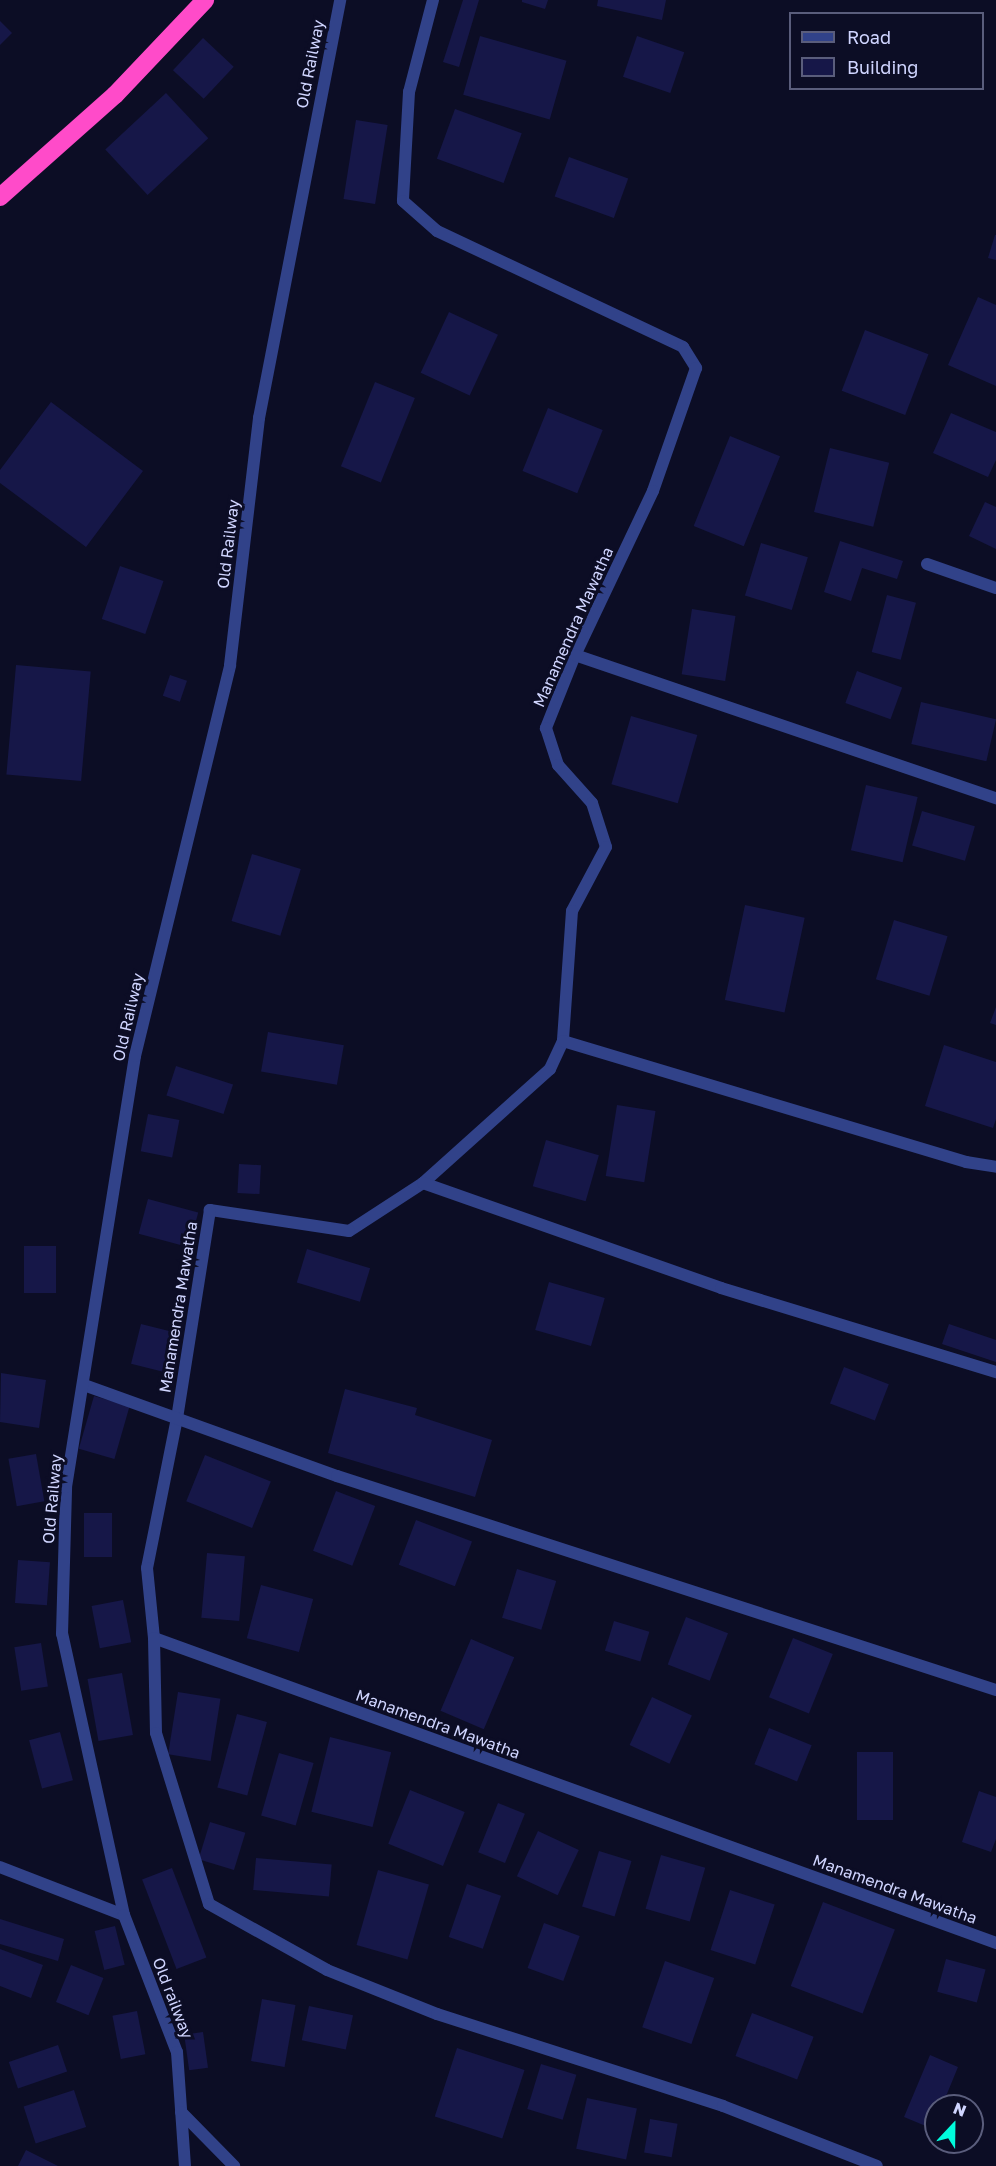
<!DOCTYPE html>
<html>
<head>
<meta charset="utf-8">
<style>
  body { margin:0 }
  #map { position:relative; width:996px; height:2166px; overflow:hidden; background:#0c0d25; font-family:"Golos Text",sans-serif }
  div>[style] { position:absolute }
  .building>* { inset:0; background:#161748; transform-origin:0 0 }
  .street>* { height:12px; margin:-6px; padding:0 6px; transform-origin:6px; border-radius:6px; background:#314289 }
  .highway>* { height:18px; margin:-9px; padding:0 9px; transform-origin:9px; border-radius:9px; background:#ff4bc9 }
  span { translate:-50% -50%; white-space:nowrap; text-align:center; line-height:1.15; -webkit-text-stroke:6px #0c0d25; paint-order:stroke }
  .street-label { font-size:16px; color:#d0d5ff }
  .legend { position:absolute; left:789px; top:12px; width:195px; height:78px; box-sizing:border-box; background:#0c0d25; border:2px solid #5a5d7c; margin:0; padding:8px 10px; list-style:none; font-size:18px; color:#d0d5ff }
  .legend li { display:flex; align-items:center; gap:12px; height:30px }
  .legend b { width:30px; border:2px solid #5a5d7c }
  .north { position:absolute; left:924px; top:2094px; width:60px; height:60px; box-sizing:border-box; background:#0c0d25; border:2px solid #5a5d7c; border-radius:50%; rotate:22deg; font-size:16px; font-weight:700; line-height:24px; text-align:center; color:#d0d5ff }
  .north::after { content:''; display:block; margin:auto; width:21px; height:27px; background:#00fbdc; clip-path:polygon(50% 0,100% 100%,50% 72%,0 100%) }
</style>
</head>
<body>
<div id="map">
  <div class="building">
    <div style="clip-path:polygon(463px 0,479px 0,459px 67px,443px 62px)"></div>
    <div style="clip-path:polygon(522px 0,548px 0,545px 9px,522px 2px)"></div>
    <div style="clip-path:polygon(598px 0,666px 0,662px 20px,597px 6px)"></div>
    <div style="clip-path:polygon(0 21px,12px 33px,0 45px)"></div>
    <div style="left:480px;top:36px;width:90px;height:61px;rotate:16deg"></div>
    <div style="left:637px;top:36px;width:50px;height:43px;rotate:19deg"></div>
    <div style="left:203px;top:38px;width:42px;height:44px;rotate:43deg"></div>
    <div style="left:166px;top:93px;width:62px;height:83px;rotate:47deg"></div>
    <div style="left:455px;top:109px;width:71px;height:53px;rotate:20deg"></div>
    <div style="left:356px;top:120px;width:32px;height:80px;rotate:9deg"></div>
    <div style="left:569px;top:157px;width:63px;height:42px;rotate:20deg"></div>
    <div style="clip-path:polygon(995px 235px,996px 235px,996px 260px,988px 258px)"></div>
    <div style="clip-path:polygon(978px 297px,996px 305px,996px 386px,948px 365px)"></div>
    <div style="left:449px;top:312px;width:54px;height:67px;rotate:25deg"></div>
    <div style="left:865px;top:330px;width:68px;height:65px;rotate:21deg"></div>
    <div style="left:375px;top:382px;width:43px;height:91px;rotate:22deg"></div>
    <div style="clip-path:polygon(51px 402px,143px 471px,86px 547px,0 483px,0 470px)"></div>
    <div style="left:548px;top:408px;width:59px;height:68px;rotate:22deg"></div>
    <div style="clip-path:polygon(951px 413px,996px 432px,996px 460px,988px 477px,933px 453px)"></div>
    <div style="left:730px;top:436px;width:54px;height:97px;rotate:22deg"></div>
    <div style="left:830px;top:448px;width:61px;height:66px;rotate:14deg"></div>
    <div style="clip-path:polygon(985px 502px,996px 507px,996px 549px,969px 536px)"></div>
    <div style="clip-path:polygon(840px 541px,903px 561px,897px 579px,862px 568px,851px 601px,824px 592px)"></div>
    <div style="left:761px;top:543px;width:49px;height:55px;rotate:17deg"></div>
    <div style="left:120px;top:566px;width:46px;height:56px;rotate:19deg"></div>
    <div style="left:887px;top:595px;width:30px;height:59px;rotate:15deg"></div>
    <div style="left:692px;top:609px;width:44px;height:66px;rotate:9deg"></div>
    <div style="left:16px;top:665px;width:75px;height:110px;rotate:5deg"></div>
    <div style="left:857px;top:671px;width:48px;height:34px;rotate:20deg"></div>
    <div style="left:170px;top:675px;width:18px;height:22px;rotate:19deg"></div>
    <div style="left:921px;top:702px;width:77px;height:43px;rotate:13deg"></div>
    <div style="left:631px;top:716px;width:69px;height:71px;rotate:16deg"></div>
    <div style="left:866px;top:785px;width:53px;height:67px;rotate:13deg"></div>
    <div style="left:922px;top:811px;width:55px;height:36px;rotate:16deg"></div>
    <div style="left:252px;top:854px;width:51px;height:70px;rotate:17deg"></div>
    <div style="left:745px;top:905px;width:61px;height:97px;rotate:12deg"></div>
    <div style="left:894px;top:920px;width:56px;height:62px;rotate:17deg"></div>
    <div style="clip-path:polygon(996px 1007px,996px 1025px,990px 1023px)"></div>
    <div style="left:268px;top:1032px;width:77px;height:40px;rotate:10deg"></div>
    <div style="clip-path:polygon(944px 1045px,996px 1062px,996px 1119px,993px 1128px,925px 1106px)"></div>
    <div style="left:176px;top:1066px;width:60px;height:31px;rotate:18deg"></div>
    <div style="left:617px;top:1105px;width:39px;height:72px;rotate:9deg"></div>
    <div style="left:148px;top:1114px;width:32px;height:38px;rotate:11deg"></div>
    <div style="left:546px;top:1140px;width:55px;height:48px;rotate:16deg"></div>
    <div style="left:239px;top:1164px;width:22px;height:29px;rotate:3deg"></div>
    <div style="left:148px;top:1199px;width:52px;height:36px;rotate:15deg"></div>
    <div style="left:24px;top:1246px;width:32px;height:47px"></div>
    <div style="left:307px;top:1249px;width:66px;height:35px;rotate:17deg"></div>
    <div style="left:549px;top:1282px;width:58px;height:50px;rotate:16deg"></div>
    <div style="left:141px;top:1324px;width:33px;height:41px;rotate:14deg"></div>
    <div style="clip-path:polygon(949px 1324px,996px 1340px,996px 1362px,942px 1344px)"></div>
    <div style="left:844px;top:1367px;width:48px;height:39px;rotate:21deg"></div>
    <div style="clip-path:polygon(1px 1373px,46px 1380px,39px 1428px,0 1422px)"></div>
    <div style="clip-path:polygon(345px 1389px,417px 1408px,415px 1415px,492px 1440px,475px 1497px,328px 1453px)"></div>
    <div style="left:94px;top:1396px;width:37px;height:55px;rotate:16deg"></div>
    <div style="left:36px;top:1454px;width:48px;height:28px;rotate:80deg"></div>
    <div style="left:205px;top:1455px;width:71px;height:50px;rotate:22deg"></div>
    <div style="left:336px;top:1491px;width:42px;height:64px;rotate:21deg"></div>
    <div style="left:84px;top:1513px;width:28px;height:44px"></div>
    <div style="left:416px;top:1520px;width:60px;height:48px;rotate:21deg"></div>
    <div style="left:207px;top:1553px;width:38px;height:65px;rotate:5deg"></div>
    <div style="left:18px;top:1560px;width:32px;height:43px;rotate:4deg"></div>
    <div style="left:517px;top:1569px;width:41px;height:51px;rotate:17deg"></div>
    <div style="left:261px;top:1585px;width:54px;height:55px;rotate:15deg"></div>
    <div style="left:123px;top:1600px;width:43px;height:32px;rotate:79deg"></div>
    <div style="left:686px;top:1617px;width:45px;height:51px;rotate:21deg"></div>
    <div style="left:614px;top:1621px;width:37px;height:31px;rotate:17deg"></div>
    <div style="left:793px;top:1638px;width:43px;height:64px;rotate:22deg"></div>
    <div style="left:471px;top:1639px;width:47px;height:78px;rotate:23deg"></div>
    <div style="left:41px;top:1643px;width:44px;height:27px;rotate:81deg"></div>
    <div style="left:122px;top:1673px;width:63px;height:35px;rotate:80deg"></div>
    <div style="left:178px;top:1692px;width:43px;height:63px;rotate:9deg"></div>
    <div style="left:652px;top:1697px;width:44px;height:53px;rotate:25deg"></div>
    <div style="left:237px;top:1714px;width:31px;height:76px;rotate:15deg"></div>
    <div style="left:769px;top:1728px;width:46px;height:39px;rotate:22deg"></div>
    <div style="left:60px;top:1732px;width:50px;height:32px;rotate:75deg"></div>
    <div style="left:330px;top:1737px;width:63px;height:77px;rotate:14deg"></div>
    <div style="left:857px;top:1752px;width:36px;height:68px"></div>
    <div style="left:279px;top:1753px;width:36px;height:65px;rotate:16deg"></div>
    <div style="left:410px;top:1790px;width:59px;height:58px;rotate:22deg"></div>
    <div style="clip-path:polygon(979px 1791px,996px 1797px,996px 1839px,991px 1852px,962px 1842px)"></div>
    <div style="left:498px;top:1803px;width:29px;height:53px;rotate:22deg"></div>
    <div style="left:210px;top:1822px;width:37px;height:39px;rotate:17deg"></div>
    <div style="left:538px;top:1831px;width:45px;height:50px;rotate:25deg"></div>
    <div style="left:599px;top:1851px;width:34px;height:58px;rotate:17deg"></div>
    <div style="left:661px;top:1855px;width:46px;height:56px;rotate:16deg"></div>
    <div style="left:256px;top:1858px;width:76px;height:32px;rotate:5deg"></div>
    <div style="left:172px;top:1868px;width:96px;height:32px;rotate:69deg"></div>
    <div style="left:378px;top:1870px;width:53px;height:78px;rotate:16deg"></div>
    <div style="left:467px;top:1884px;width:36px;height:56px;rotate:19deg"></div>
    <div style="left:730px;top:1890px;width:47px;height:63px;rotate:18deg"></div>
    <div style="left:823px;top:1902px;width:77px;height:90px;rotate:21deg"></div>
    <div style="clip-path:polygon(0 1919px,64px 1939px,58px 1961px,0 1944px)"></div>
    <div style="left:544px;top:1923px;width:38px;height:48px;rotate:20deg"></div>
    <div style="left:115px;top:1926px;width:40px;height:21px;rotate:76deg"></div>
    <div style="clip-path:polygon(0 1949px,43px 1965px,31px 1998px,0 1986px)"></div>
    <div style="left:946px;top:1959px;width:41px;height:34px;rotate:15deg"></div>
    <div style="left:665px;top:1961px;width:52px;height:70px;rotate:19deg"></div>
    <div style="left:71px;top:1965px;width:35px;height:40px;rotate:22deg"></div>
    <div style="left:262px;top:1999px;width:34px;height:63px;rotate:10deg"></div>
    <div style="left:309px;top:2006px;width:45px;height:35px;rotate:12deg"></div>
    <div style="left:137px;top:2011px;width:44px;height:25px;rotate:79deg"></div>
    <div style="left:752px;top:2013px;width:66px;height:46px;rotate:21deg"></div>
    <div style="left:203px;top:2032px;width:36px;height:19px;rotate:82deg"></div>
    <div style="left:58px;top:2045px;width:28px;height:52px;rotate:71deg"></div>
    <div style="left:457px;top:2048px;width:71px;height:72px;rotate:18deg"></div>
    <div style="clip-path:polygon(930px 2055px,958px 2067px,942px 2106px,936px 2106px,933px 2129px,904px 2117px)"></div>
    <div style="left:541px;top:2064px;width:37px;height:47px;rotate:17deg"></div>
    <div style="left:74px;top:2090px;width:39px;height:53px;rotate:72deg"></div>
    <div style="left:587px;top:2098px;width:51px;height:52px;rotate:12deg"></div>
    <div style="left:650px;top:2119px;width:28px;height:34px;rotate:10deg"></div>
    <div style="clip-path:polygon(26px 2150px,58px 2166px,18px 2166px)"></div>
  </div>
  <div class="street">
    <div style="left:433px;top:0;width:95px;rotate:104.6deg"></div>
    <div style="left:409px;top:92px;width:109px;rotate:93.2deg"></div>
    <div style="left:403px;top:201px;width:45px;rotate:41.4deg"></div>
    <div style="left:437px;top:231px;width:272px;rotate:25.2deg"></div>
    <div style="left:683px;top:347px;width:25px;rotate:58deg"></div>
    <div style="left:696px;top:368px;width:130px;rotate:109.3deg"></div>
    <div style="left:653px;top:491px;width:182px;rotate:115.4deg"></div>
    <div style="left:575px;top:655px;width:79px;rotate:111.7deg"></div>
    <div style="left:546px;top:728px;width:39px;rotate:72deg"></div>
    <div style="left:558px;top:765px;width:51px;rotate:48.2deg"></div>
    <div style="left:592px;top:803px;width:46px;rotate:72.3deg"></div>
    <div style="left:606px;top:847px;width:72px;rotate:118deg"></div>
    <div style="left:572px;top:911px;width:130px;rotate:94deg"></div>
    <div style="left:563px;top:1041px;width:31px;rotate:115deg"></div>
    <div style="left:550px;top:1069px;width:171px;rotate:138.1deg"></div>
    <div style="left:423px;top:1183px;width:88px;rotate:147deg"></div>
    <div style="left:349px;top:1231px;width:141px;rotate:-171.4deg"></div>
    <div style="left:210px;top:1210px;width:211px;rotate:99deg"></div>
    <div style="left:177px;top:1418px;width:153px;rotate:101.3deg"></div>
    <div style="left:147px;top:1568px;width:70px;rotate:84.3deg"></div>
    <div style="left:154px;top:1638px;width:896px;rotate:19.91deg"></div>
    <div style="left:927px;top:564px;width:73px;rotate:19.2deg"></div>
    <div style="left:575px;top:655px;width:445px;rotate:18.8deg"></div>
    <div style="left:563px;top:1041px;width:421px;rotate:16.7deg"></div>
    <div style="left:966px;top:1162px;width:30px;rotate:9deg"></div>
    <div style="left:423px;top:1183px;width:316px;rotate:19.4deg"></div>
    <div style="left:721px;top:1288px;width:288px;rotate:17deg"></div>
    <div style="left:84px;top:1385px;width:269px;rotate:19.8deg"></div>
    <div style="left:337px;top:1476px;width:693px;rotate:17.99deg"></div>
    <div style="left:154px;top:1638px;width:95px;rotate:88.8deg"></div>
    <div style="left:156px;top:1733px;width:179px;rotate:72.8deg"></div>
    <div style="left:209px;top:1904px;width:135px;rotate:29.2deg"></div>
    <div style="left:327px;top:1970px;width:118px;rotate:21.8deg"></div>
    <div style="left:437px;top:2014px;width:300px;rotate:17.8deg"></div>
    <div style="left:723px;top:2106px;width:165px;rotate:21.3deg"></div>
    <div style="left:0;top:1867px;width:133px;rotate:21.2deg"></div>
    <div style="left:124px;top:1915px;width:288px;rotate:-102.4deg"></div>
    <div style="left:62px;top:1634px;width:147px;rotate:-88.4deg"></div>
    <div style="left:66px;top:1487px;width:436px;rotate:-80.9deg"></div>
    <div style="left:135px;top:1056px;width:402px;rotate:-76.3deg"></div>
    <div style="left:230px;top:665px;width:249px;rotate:-83.3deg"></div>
    <div style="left:259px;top:418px;width:426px;rotate:-79deg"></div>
    <div style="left:124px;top:1915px;width:147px;rotate:68.9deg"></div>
    <div style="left:177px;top:2052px;width:114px;rotate:86deg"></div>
    <div style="left:181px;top:2112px;width:76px;rotate:45.5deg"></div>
  </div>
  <div class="highway">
    <div style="left:0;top:197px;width:154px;rotate:-41.6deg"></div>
    <div style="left:115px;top:95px;width:131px;rotate:-46.5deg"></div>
  </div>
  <div class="street-label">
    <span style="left:310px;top:64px;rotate:-79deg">Old Railway</span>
    <span style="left:228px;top:544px;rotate:-83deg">Old Railway</span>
    <span style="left:573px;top:627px;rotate:-66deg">Manamendra Mawatha</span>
    <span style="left:128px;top:1017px;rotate:-77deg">Old Railway</span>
    <span style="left:178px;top:1307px;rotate:-81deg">Manamendra Mawatha</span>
    <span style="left:52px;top:1499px;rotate:-85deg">Old Railway</span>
    <span style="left:438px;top:1724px;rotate:20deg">Manamendra Mawatha</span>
    <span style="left:895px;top:1889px;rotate:20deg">Manamendra Mawatha</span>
    <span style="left:173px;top:1998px;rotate:69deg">Old railway</span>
  </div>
  <ul class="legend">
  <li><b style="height:8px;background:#314289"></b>Road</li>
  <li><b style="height:16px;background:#161748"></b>Building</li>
  </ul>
  <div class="north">N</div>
</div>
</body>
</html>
